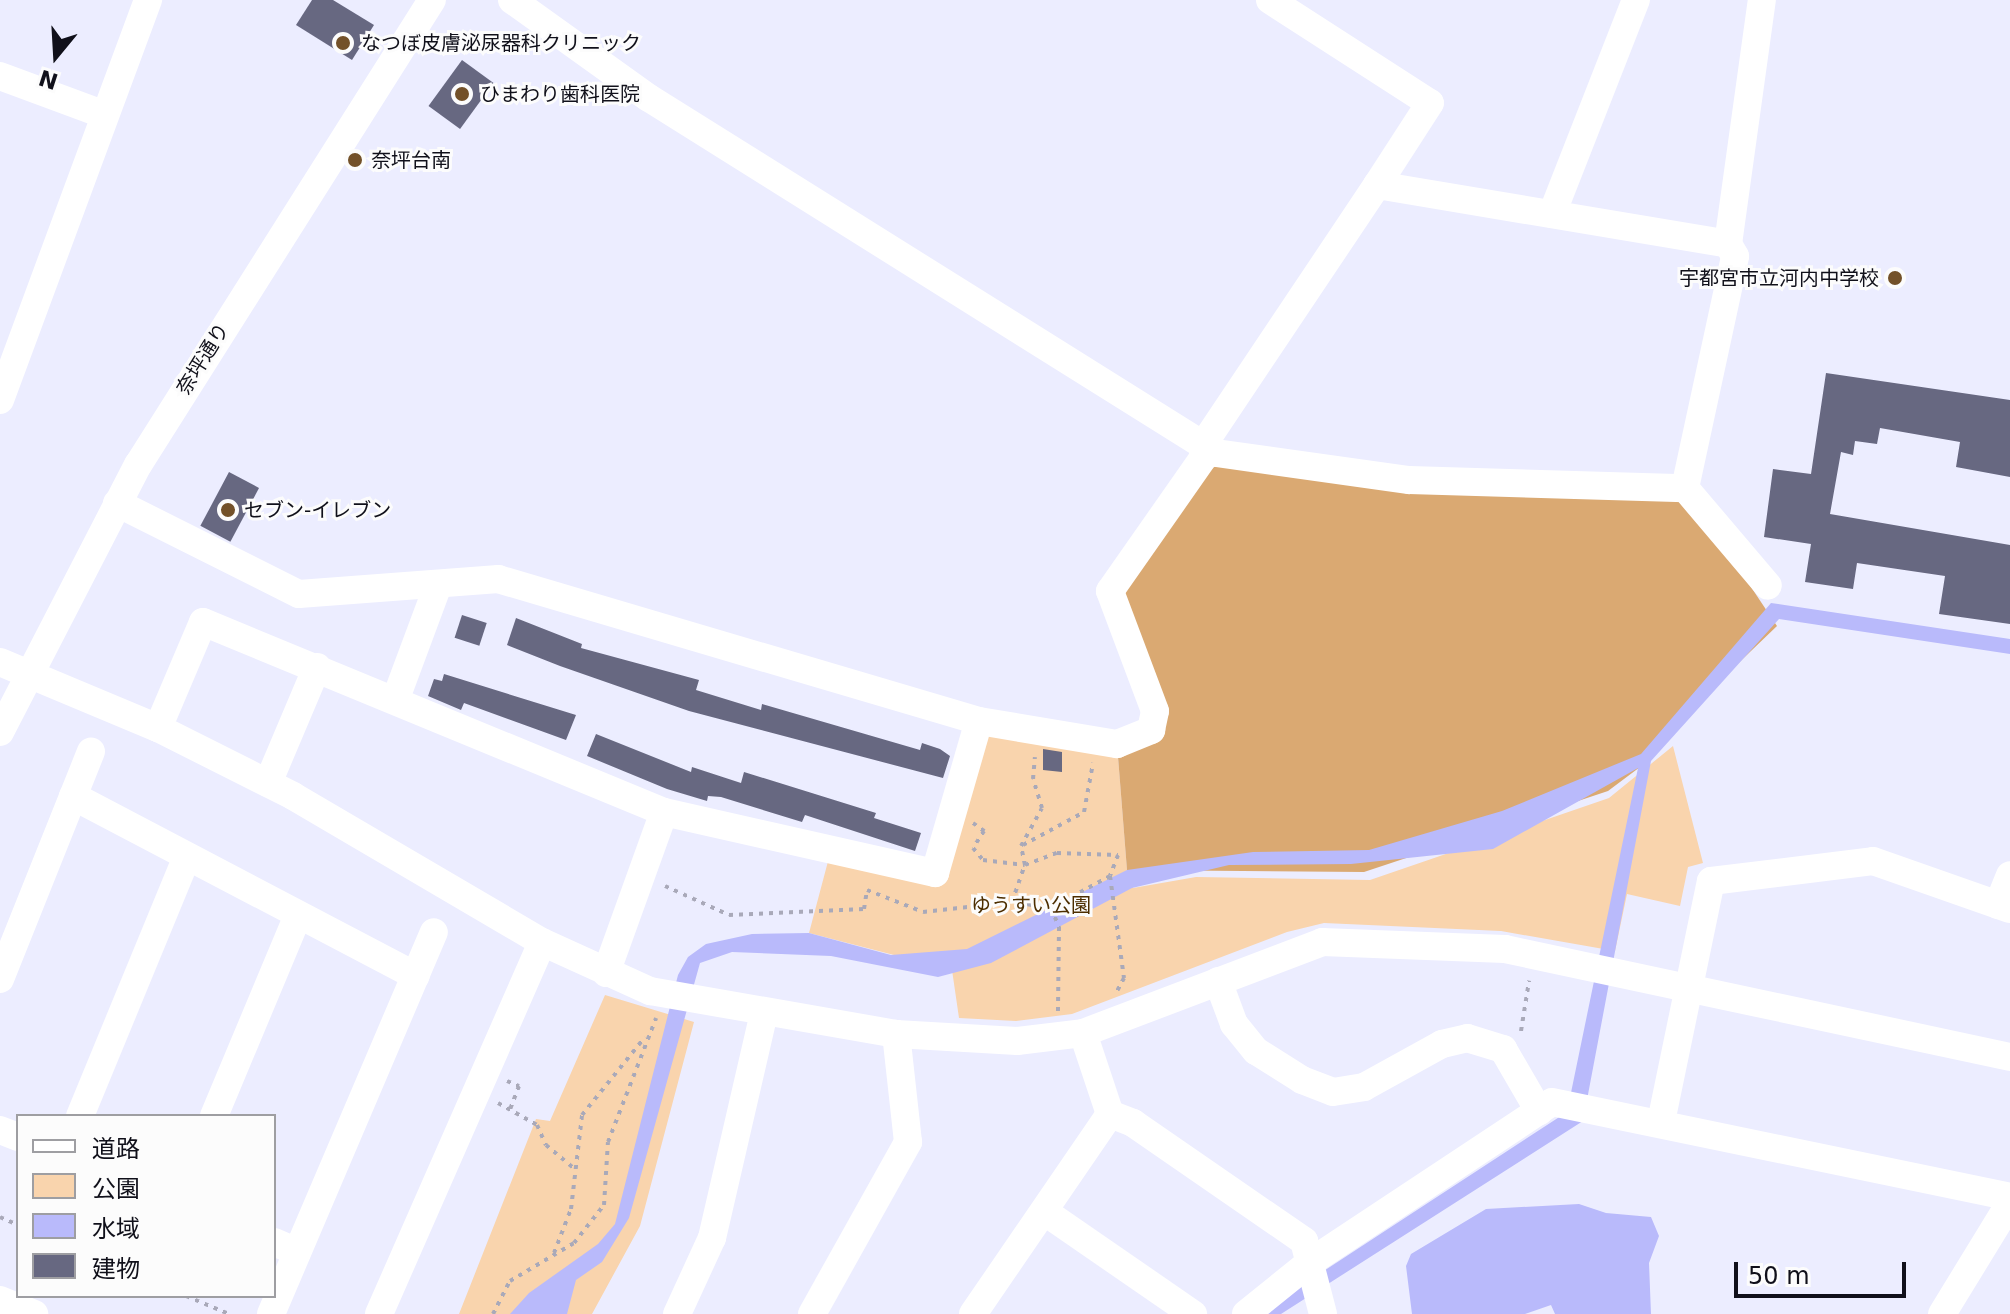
<!DOCTYPE html>
<html>
<head>
<meta charset="utf-8">
<style>
  body { margin:0 }
  #map { position:relative; width:2010px; height:1314px; overflow:hidden; background:#ecedff; font-family:"DejaVu Sans","Noto Sans JP",sans-serif }
  div>[style] { position:absolute }
  .green>* { inset:0; background:#f9d4ad }
  .forest>* { inset:0; background:#daa972 }
  .water>* { inset:0; background:#b9bafb }
  .building>* { inset:0; background:#676881; transform-origin:0 0 }
  .path>* { height:4px; margin-top:-2px; transform-origin:0; background:repeating-linear-gradient(90deg,#a9a9b9 0 4px,transparent 0 10px) }
  .minor>* { height:28px; margin:-14px; padding:0 14px; transform-origin:14px; border-radius:14px; background:#fff }
  .dots>* { width:22px; height:22px; translate:-50% -50%; box-sizing:border-box; border:4px solid #fcfcfc; border-radius:50% }
  span { translate:-50% -50%; white-space:nowrap; text-align:center; line-height:1.15; -webkit-text-stroke:6px #fcfcfc; paint-order:stroke }
  .poi-label { font-size:20px; color:#10101a }
  .left { translate:0 -50%; text-align:left }
  .right { translate:-100% -50%; text-align:right }
  .street-label { font-size:20px; color:#10101a }
  .park-label { font-size:20px; color:#4d2e00 }
  .legend { position:absolute; left:16px; top:1114px; width:260px; height:184px; box-sizing:border-box; background:#fcfcfc; border:2px solid #9e9ea2; margin:0; padding:10px 14px; list-style:none; font-size:24px; color:#10101a }
  .legend li { display:flex; align-items:center; gap:16px; height:40px }
  .legend b { width:40px; border:2px solid #9e9ea2 }
  .north { position:absolute; left:16px; top:16px; width:80px; height:80px; -webkit-text-stroke:6px #fcfcfc; paint-order:stroke; rotate:198deg; font-size:22px; font-weight:700; line-height:32px; text-align:center; color:#10101a }
  .north::after { content:''; display:block; margin:auto; width:28px; height:36px; background:#10101a; clip-path:polygon(50% 0,100% 100%,50% 72%,0 100%) }
  .scale { position:absolute; left:1734px; top:1262px; width:172px; height:36px; box-sizing:border-box; border:4px solid #10101a; border-top:0; padding-left:10px; font-size:24px; line-height:28px; white-space:nowrap; color:#10101a; -webkit-text-stroke:6px #fcfcfc; paint-order:stroke }
</style>
</head>
<body>
<div id="map">
  <div class="green">
    <div style="clip-path:polygon(979px 721px,1117px 744px,1127px 870px,1133px 888px,1196px 877px,1370px 880px,1609px 798px,1673px 746px,1703px 863px,1688px 867px,1680px 906px,1627px 894px,1615px 951px,1501px 931px,1324px 923px,1287px 932px,1072px 1014px,1016px 1021px,959px 1018px,952px 970px,809px 933px,831px 850px,935px 872px)"></div>
    <div style="clip-path:polygon(605px 995px,694px 1022px,640px 1226px,592px 1314px,459px 1314px,536px 1119px,550px 1121px)"></div>
  </div>
  <div class="forest">
    <div style="clip-path:polygon(1203px 458px,1685px 488px,1777px 626px,1701px 699px,1644px 764px,1608px 791px,1364px 872px,1127px 870px,1117px 744px,1151px 730px,1110px 591px)"></div>
  </div>
  <div class="water">
    <div style="clip-path:polygon(1771px 603px,2010px 639px,2010px 654px,1779px 619px,1651px 761px,1583px 1121px,1281px 1314px,1258px 1314px,1567px 1112px,1638px 768px,1493px 849px,1351px 864px,1229px 865px,1132px 888px,991px 963px,938px 977px,831px 956px,732px 952px,700px 963px,629px 1218px,602px 1262px,576px 1280px,567px 1314px,510px 1314px,529px 1293px,598px 1244px,615px 1224px,678px 975px,688px 957px,706px 944px,752px 934px,809px 933px,891px 955px,967px 949px,1127px 870px,1253px 852px,1369px 850px,1502px 811px,1641px 754px)"></div>
    <div style="clip-path:polygon(1579px 1204px,1606px 1213px,1651px 1217px,1659px 1236px,1649px 1263px,1651px 1314px,1555px 1314px,1551px 1305px,1525px 1314px,1412px 1314px,1406px 1266px,1411px 1254px,1486px 1209px)"></div>
  </div>
  <div class="building">
    <div style="clip-path:polygon(312px 0,333px 0,374px 25px,352px 60px,296px 25px)"></div>
    <div style="left:462px;top:60px;width:39px;height:57px;rotate:36deg"></div>
    <div style="clip-path:polygon(1826px 373px,2010px 400px,2010px 477px,1956px 467px,1960px 442px,1880px 428px,1877px 444px,1855px 441px,1853px 455px,1841px 452px,1830px 514px,2010px 545px,2010px 624px,1939px 614px,1945px 576px,1857px 563px,1853px 589px,1805px 582px,1811px 544px,1764px 537px,1773px 469px,1811px 474px)"></div>
    <div style="left:229px;top:472px;width:34px;height:61px;rotate:28deg"></div>
    <div style="left:462px;top:615px;width:26px;height:24px;rotate:18deg"></div>
    <div style="clip-path:polygon(516px 618px,582px 644px,581px 648px,699px 680px,696px 690px,761px 710px,762px 704px,920px 750px,922px 743px,940px 749px,950px 756px,943px 778px,689px 711px,560px 666px,507px 645px)"></div>
    <div style="clip-path:polygon(444px 674px,576px 715px,566px 740px,464px 703px,461px 710px,428px 696px,434px 679px,442px 681px)"></div>
    <div style="clip-path:polygon(596px 734px,691px 772px,692px 767px,741px 783px,744px 772px,876px 813px,874px 818px,921px 833px,915px 851px,805px 815px,802px 822px,721px 797px,708px 796px,707px 801px,667px 789px,587px 756px)"></div>
    <div style="clip-path:polygon(1043px 749px,1062px 752px,1062px 772px,1043px 770px)"></div>
  </div>
  <div class="path">
    <div style="left:973px;top:823px;width:14px;rotate:36deg"></div>
    <div style="left:984px;top:831px;width:20px;rotate:123deg"></div>
    <div style="left:973px;top:848px;width:16px;rotate:50deg"></div>
    <div style="left:983px;top:860px;width:42px;rotate:6.8deg"></div>
    <div style="left:1025px;top:865px;width:34px;rotate:-21deg"></div>
    <div style="left:1057px;top:853px;width:61px;rotate:1.9deg"></div>
    <div style="left:1118px;top:855px;width:22px;rotate:111deg"></div>
    <div style="left:1110px;top:876px;width:67px;rotate:151.5deg"></div>
    <div style="left:1051px;top:908px;width:39px;rotate:-171deg"></div>
    <div style="left:1012px;top:902px;width:39px;rotate:-71deg"></div>
    <div style="left:1025px;top:865px;width:19px;rotate:-102deg"></div>
    <div style="left:1021px;top:846px;width:43px;rotate:-61.1deg"></div>
    <div style="left:1042px;top:808px;width:30px;rotate:-107deg"></div>
    <div style="left:1033px;top:779px;width:22px;rotate:-85deg"></div>
    <div style="left:1023px;top:845px;width:69px;rotate:-28.4deg"></div>
    <div style="left:1084px;top:812px;width:50px;rotate:-79.6deg"></div>
    <div style="left:1110px;top:876px;width:103px;rotate:82.2deg"></div>
    <div style="left:1124px;top:978px;width:19px;rotate:118deg"></div>
    <div style="left:665px;top:886px;width:70px;rotate:24.4deg"></div>
    <div style="left:729px;top:915px;width:135px;rotate:-2.5deg"></div>
    <div style="left:864px;top:909px;width:19px;rotate:-81deg"></div>
    <div style="left:867px;top:890px;width:60px;rotate:21.4deg"></div>
    <div style="left:923px;top:912px;width:90px;rotate:-6.4deg"></div>
    <div style="left:1051px;top:908px;width:21px;rotate:67deg"></div>
    <div style="left:1059px;top:927px;width:85px;rotate:90.7deg"></div>
    <div style="left:1521px;top:1031px;width:51px;rotate:-80.9deg"></div>
    <div style="left:507px;top:1081px;width:13px;rotate:23deg"></div>
    <div style="left:519px;top:1086px;width:26px;rotate:111deg"></div>
    <div style="left:498px;top:1103px;width:45px;rotate:29.4deg"></div>
    <div style="left:537px;top:1125px;width:22px;rotate:66deg"></div>
    <div style="left:546px;top:1145px;width:39px;rotate:40deg"></div>
    <div style="left:0;top:1217px;width:20px;rotate:24deg"></div>
    <div style="left:554px;top:1253px;width:47px;rotate:-68.9deg"></div>
    <div style="left:571px;top:1209px;width:95px;rotate:-83.3deg"></div>
    <div style="left:582px;top:1115px;width:100px;rotate:-51.1deg"></div>
    <div style="left:186px;top:1296px;width:47px;rotate:22.7deg"></div>
    <div style="left:493px;top:1314px;width:37px;rotate:-63deg"></div>
    <div style="left:510px;top:1281px;width:74px;rotate:-30.7deg"></div>
    <div style="left:574px;top:1243px;width:48px;rotate:-51.7deg"></div>
    <div style="left:604px;top:1205px;width:63px;rotate:-86.4deg"></div>
    <div style="left:608px;top:1142px;width:133px;rotate:-68.8deg"></div>
  </div>
  <div class="minor">
    <div style="left:512px;top:0;width:168px;rotate:35.6deg"></div>
    <div style="left:649px;top:98px;width:654px;rotate:32.06deg"></div>
    <div style="left:1203px;top:445px;width:313px;rotate:-56.2deg"></div>
    <div style="left:1270px;top:0;width:190px;rotate:32.8deg"></div>
    <div style="left:1430px;top:103px;width:98px;rotate:122.9deg"></div>
    <div style="left:1377px;top:185px;width:356px;rotate:9.5deg"></div>
    <div style="left:0;top:76px;width:109px;rotate:20.4deg"></div>
    <div style="left:1552px;top:214px;width:230px;rotate:-68.6deg"></div>
    <div style="left:0;top:400px;width:427px;rotate:-69.7deg"></div>
    <div style="left:1685px;top:488px;width:237px;rotate:-77.8deg"></div>
    <div style="left:1735px;top:256px;width:14px;rotate:-120deg"></div>
    <div style="left:1728px;top:244px;width:246px;rotate:-82.1deg"></div>
    <div style="left:117px;top:503px;width:203px;rotate:26.6deg"></div>
    <div style="left:299px;top:594px;width:200px;rotate:-4.3deg"></div>
    <div style="left:498px;top:579px;width:502px;rotate:16.45deg"></div>
    <div style="left:979px;top:721px;width:140px;rotate:9.5deg"></div>
    <div style="left:1117px;top:744px;width:37px;rotate:-22deg"></div>
    <div style="left:1151px;top:730px;width:19px;rotate:-78deg"></div>
    <div style="left:1155px;top:711px;width:128px;rotate:-110.6deg"></div>
    <div style="left:1110px;top:591px;width:162px;rotate:-55deg"></div>
    <div style="left:1203px;top:458px;width:13px;rotate:-90deg"></div>
    <div style="left:1203px;top:445px;width:15px;rotate:32deg"></div>
    <div style="left:1216px;top:453px;width:195px;rotate:8deg"></div>
    <div style="left:1409px;top:480px;width:276px;rotate:1.7deg"></div>
    <div style="left:1685px;top:488px;width:128px;rotate:49.7deg"></div>
    <div style="left:0;top:662px;width:171px;rotate:22.7deg"></div>
    <div style="left:158px;top:728px;width:151px;rotate:26.7deg"></div>
    <div style="left:293px;top:796px;width:289px;rotate:30.4deg"></div>
    <div style="left:542px;top:942px;width:119px;rotate:24.4deg"></div>
    <div style="left:650px;top:991px;width:250px;rotate:9.9deg"></div>
    <div style="left:896px;top:1034px;width:121px;rotate:3.3deg"></div>
    <div style="left:1017px;top:1041px;width:66px;rotate:-6.9deg"></div>
    <div style="left:1083px;top:1033px;width:256px;rotate:-20.8deg"></div>
    <div style="left:1322px;top:942px;width:183px;rotate:2.2deg"></div>
    <div style="left:1505px;top:949px;width:516px;rotate:12.07deg"></div>
    <div style="left:396px;top:698px;width:121px;rotate:-69.6deg"></div>
    <div style="left:158px;top:728px;width:115px;rotate:-67deg"></div>
    <div style="left:203px;top:622px;width:499px;rotate:22.4deg"></div>
    <div style="left:664px;top:812px;width:278px;rotate:12.7deg"></div>
    <div style="left:935px;top:873px;width:158px;rotate:-73.9deg"></div>
    <div style="left:0;top:732px;width:301px;rotate:-62.7deg"></div>
    <div style="left:138px;top:465px;width:550px;rotate:-57.7deg"></div>
    <div style="left:268px;top:783px;width:126px;rotate:-67.1deg"></div>
    <div style="left:73px;top:796px;width:387px;rotate:27.7deg"></div>
    <div style="left:1998px;top:905px;width:32px;rotate:-68deg"></div>
    <div style="left:606px;top:973px;width:171px;rotate:-70.2deg"></div>
    <div style="left:0;top:979px;width:245px;rotate:-68.2deg"></div>
    <div style="left:1218px;top:981px;width:46px;rotate:69.6deg"></div>
    <div style="left:1234px;top:1024px;width:35px;rotate:51deg"></div>
    <div style="left:1256px;top:1051px;width:54px;rotate:32.2deg"></div>
    <div style="left:1302px;top:1080px;width:33px;rotate:21deg"></div>
    <div style="left:1333px;top:1092px;width:31px;rotate:-9deg"></div>
    <div style="left:1364px;top:1087px;width:89px;rotate:-28.9deg"></div>
    <div style="left:1442px;top:1044px;width:26px;rotate:-13deg"></div>
    <div style="left:1467px;top:1038px;width:38px;rotate:17deg"></div>
    <div style="left:1503px;top:1049px;width:72px;rotate:59.9deg"></div>
    <div style="left:1083px;top:1033px;width:85px;rotate:71.6deg"></div>
    <div style="left:1110px;top:1114px;width:25px;rotate:21deg"></div>
    <div style="left:1133px;top:1123px;width:208px;rotate:34.6deg"></div>
    <div style="left:1304px;top:1241px;width:75px;rotate:75.4deg"></div>
    <div style="left:80px;top:1116px;width:280px;rotate:-67.6deg"></div>
    <div style="left:214px;top:1116px;width:218px;rotate:-67.3deg"></div>
    <div style="left:1661px;top:1122px;width:246px;rotate:-78.3deg"></div>
    <div style="left:1711px;top:881px;width:163px;rotate:-7deg"></div>
    <div style="left:1873px;top:861px;width:145px;rotate:19.3deg"></div>
    <div style="left:0;top:1130px;width:19px;rotate:21deg"></div>
    <div style="left:1045px;top:1212px;width:180px;rotate:34.6deg"></div>
    <div style="left:274px;top:1242px;width:25px;rotate:23deg"></div>
    <div style="left:0;top:1300px;width:37px;rotate:22deg"></div>
    <div style="left:271px;top:1314px;width:415px;rotate:-66.9deg"></div>
    <div style="left:379px;top:1314px;width:406px;rotate:-66.3deg"></div>
    <div style="left:677px;top:1314px;width:84px;rotate:-65.3deg"></div>
    <div style="left:712px;top:1238px;width:232px;rotate:-77deg"></div>
    <div style="left:812px;top:1314px;width:197px;rotate:-60.8deg"></div>
    <div style="left:908px;top:1142px;width:109px;rotate:-96.3deg"></div>
    <div style="left:973px;top:1314px;width:242px;rotate:-55.6deg"></div>
    <div style="left:1246px;top:1314px;width:81px;rotate:-39deg"></div>
    <div style="left:1309px;top:1263px;width:291px;rotate:-33.5deg"></div>
    <div style="left:1552px;top:1102px;width:468px;rotate:11.7deg"></div>
    <div style="left:1942px;top:1314px;width:130px;rotate:-58.5deg"></div>
  </div>
  <div class="dots">
    <div style="left:343px;top:43px;background:#735129"></div>
    <div style="left:462px;top:94px;background:#735129"></div>
    <div style="left:355px;top:160px;background:#735129"></div>
    <div style="left:1895px;top:278px;background:#735129"></div>
    <div style="left:228px;top:510px;background:#735129"></div>
  </div>
  <div class="poi-label">
    <span class="left" style="left:361px;top:43px">なつぼ皮膚泌尿器科クリニック</span>
    <span class="left" style="left:480px;top:94px">ひまわり歯科医院</span>
    <span class="left" style="left:371px;top:160px">奈坪台南</span>
    <span class="right" style="left:1879px;top:278px">宇都宮市立河内中学校</span>
    <span class="left" style="left:244px;top:510px">セブン-イレブン</span>
  </div>
  <div class="street-label">
    <span style="left:203px;top:359px;rotate:-58deg">奈坪通り</span>
  </div>
  <div class="park-label">
    <span style="left:1031px;top:905px">ゆうすい公園</span>
  </div>
  <ul class="legend">
  <li><b style="height:10px;background:#fff"></b>道路</li>
  <li><b style="height:22px;background:#f9d4ad"></b>公園</li>
  <li><b style="height:22px;background:#b9bafb"></b>水域</li>
  <li><b style="height:22px;background:#676881"></b>建物</li>
  </ul>
  <div class="north">N</div>
  <div class="scale">50 m</div>
</div>
</body>
</html>
